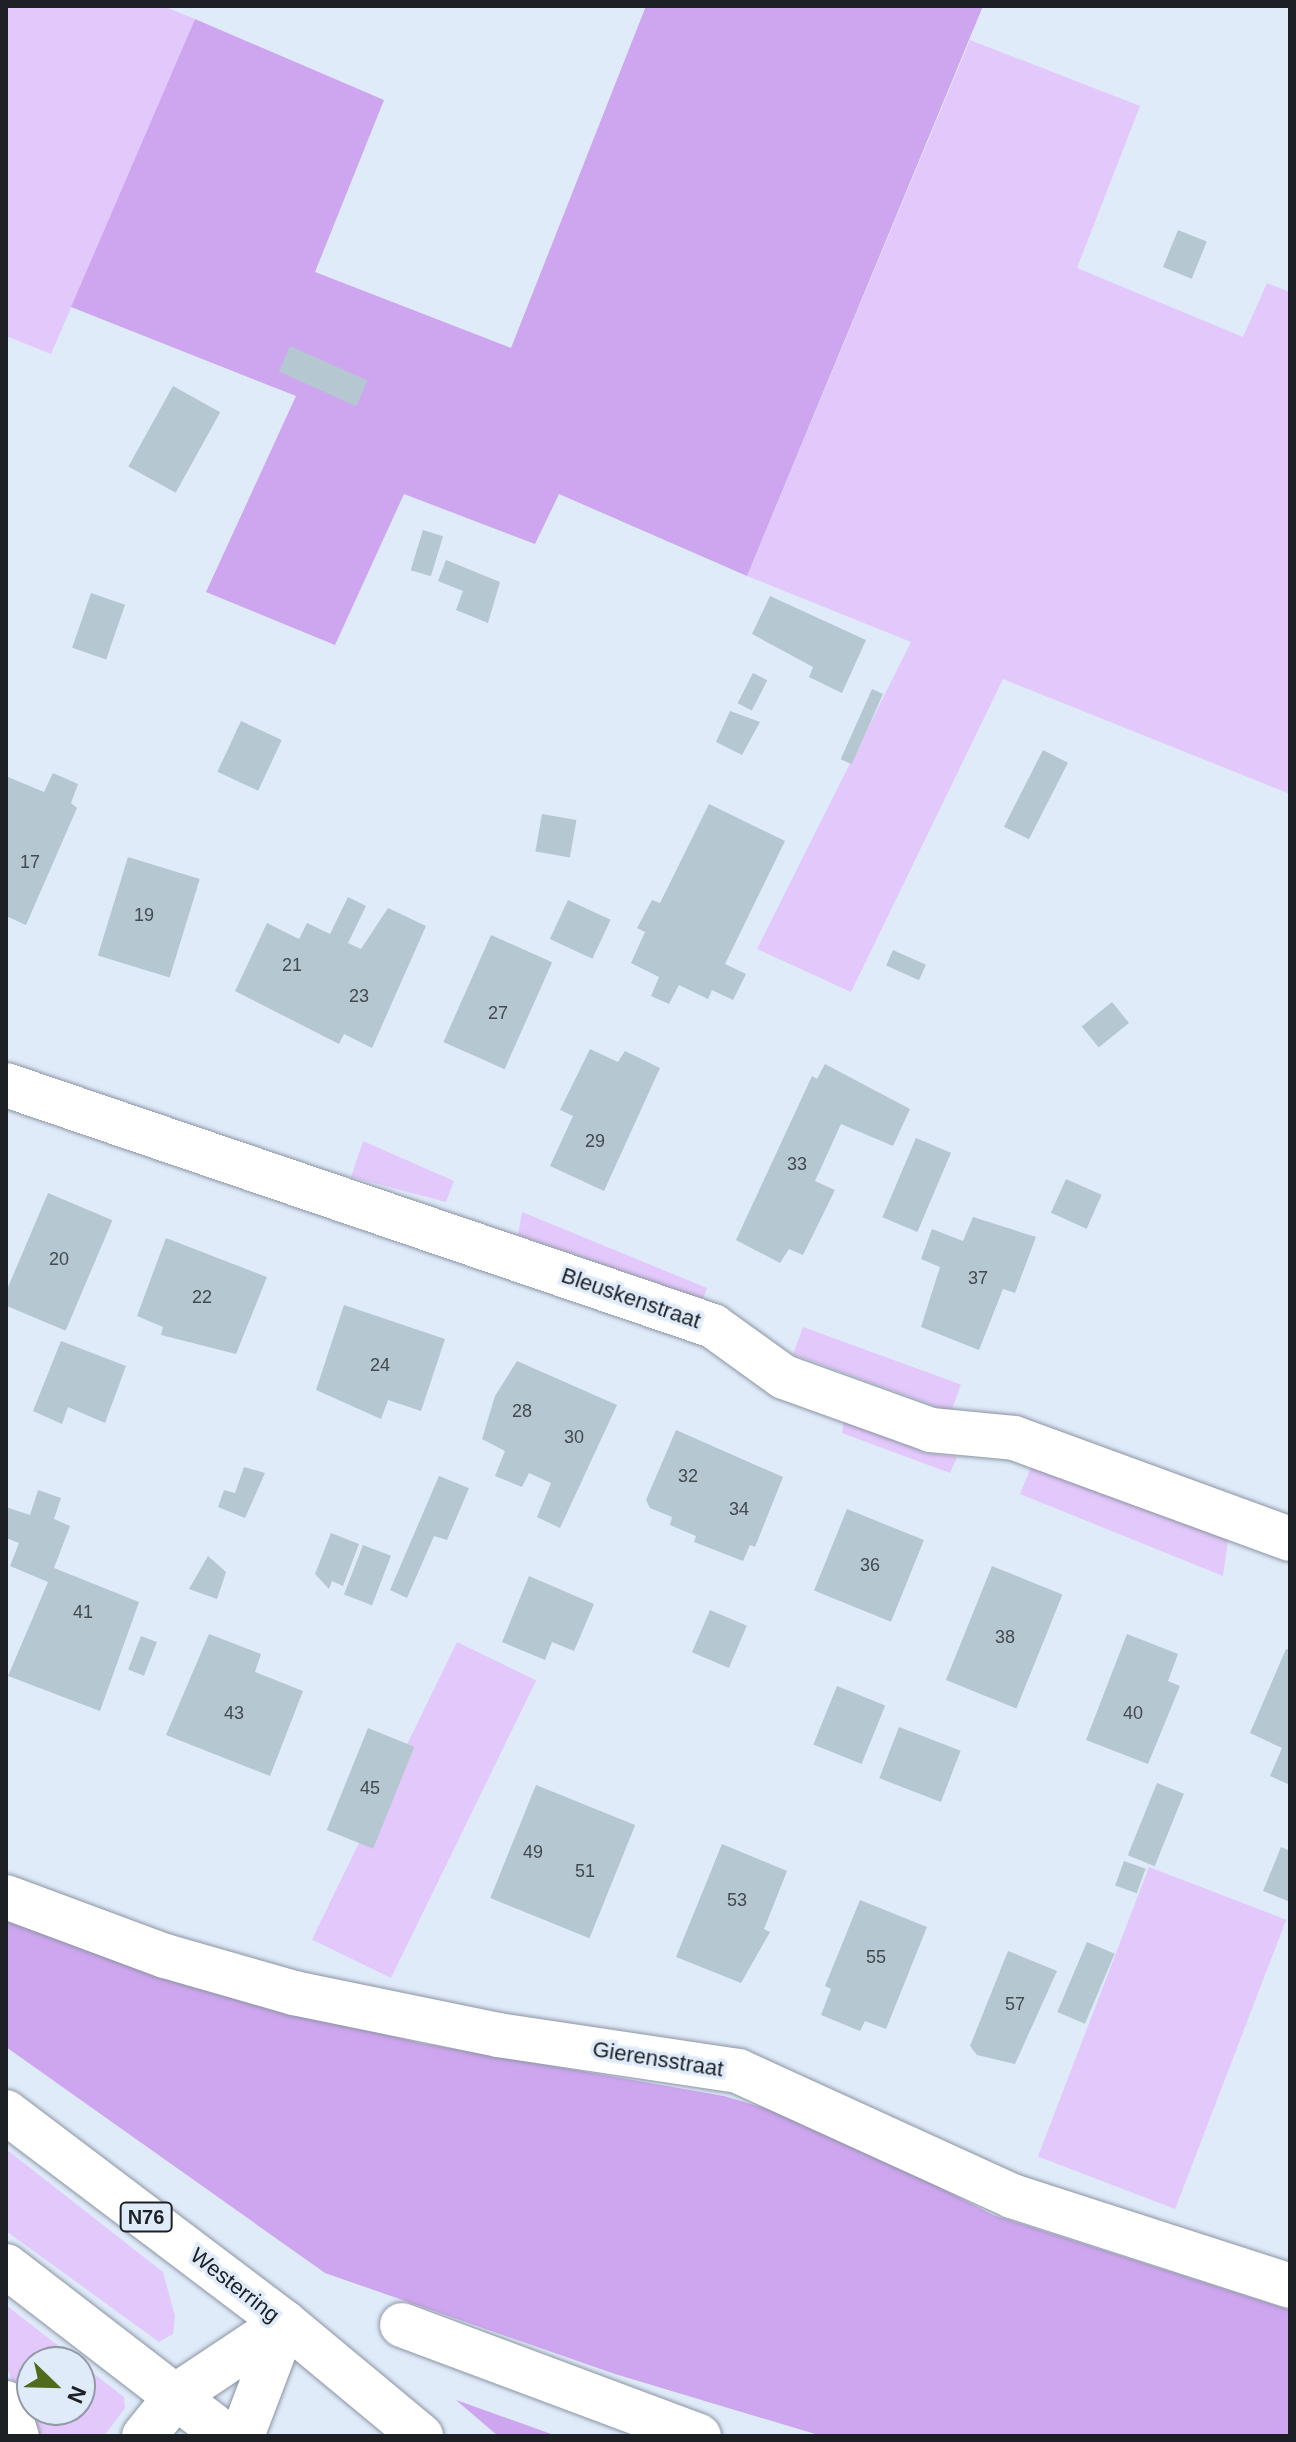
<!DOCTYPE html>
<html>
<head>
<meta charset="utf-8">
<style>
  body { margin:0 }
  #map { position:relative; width:1296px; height:2442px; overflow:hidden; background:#e0ebfa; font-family:Arial,sans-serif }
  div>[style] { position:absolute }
  .green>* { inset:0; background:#e3c8fb; transform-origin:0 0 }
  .forest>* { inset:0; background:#cea6ef }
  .building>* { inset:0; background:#b5c7d0; transform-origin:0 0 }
  .roads { filter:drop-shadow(0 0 2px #8b94a2) drop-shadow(0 0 2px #8b94a2) }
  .minor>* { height:44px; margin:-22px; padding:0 22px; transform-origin:22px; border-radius:22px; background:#fff }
  .highway>* { height:44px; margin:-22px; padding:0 22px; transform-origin:22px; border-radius:22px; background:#fff }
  span { translate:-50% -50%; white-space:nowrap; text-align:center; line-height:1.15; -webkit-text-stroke:7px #e0ebfa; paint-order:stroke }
  .number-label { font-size:18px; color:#434a50 }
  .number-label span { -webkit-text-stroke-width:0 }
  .shield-label span { padding:2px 6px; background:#e0ebfa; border:2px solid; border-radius:6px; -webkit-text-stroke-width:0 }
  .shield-label { font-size:20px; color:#1d2126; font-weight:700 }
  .street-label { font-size:22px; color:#1d2126 }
  .frame { position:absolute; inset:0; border:8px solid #1d2126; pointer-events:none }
  .north { position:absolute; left:16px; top:2346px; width:80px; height:80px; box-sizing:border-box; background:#e0ebfa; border:2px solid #929aa5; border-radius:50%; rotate:113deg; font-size:22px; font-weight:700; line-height:32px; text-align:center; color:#1d2126 }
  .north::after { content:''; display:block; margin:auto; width:28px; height:36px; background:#516b1e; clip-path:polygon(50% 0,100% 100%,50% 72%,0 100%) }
</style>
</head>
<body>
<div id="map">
  <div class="green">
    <div style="clip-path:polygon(6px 6px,163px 6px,195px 19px,51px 354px,6px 336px)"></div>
    <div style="clip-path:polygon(970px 40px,1140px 106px,1077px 268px,1243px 337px,1267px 283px,1290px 292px,1290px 794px,1003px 679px,851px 992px,757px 949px,911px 642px,747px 576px)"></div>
    <div style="clip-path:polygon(363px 1141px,454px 1181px,446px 1202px,351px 1177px)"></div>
    <div style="clip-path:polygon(522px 1212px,707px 1288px,703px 1299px,518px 1235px)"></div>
    <div style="left:803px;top:1327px;width:168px;height:29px;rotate:20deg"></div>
    <div style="clip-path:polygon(844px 1420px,926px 1453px,957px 1457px,950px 1473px,842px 1433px)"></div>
    <div style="clip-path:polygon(1031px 1467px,1228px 1540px,1223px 1576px,1020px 1494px)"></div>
    <div style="left:457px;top:1642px;width:88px;height:331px;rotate:26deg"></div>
    <div style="left:1149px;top:1867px;width:147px;height:310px;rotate:21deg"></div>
    <div style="clip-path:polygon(6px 2149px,163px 2272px,175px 2316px,173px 2334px,159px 2342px,6px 2231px)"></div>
    <div style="clip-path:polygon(6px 2305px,79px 2362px,32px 2362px,32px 2410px,80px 2410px,80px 2363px,124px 2397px,125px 2408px,104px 2436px,35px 2436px,6px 2366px)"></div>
  </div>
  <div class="forest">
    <div style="clip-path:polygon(646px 6px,983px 6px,747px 576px,559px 494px,535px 544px,404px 494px,335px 645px,206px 592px,296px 396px,71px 307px,195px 19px,384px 100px,315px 272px,511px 348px)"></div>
    <div style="clip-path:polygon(6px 1920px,188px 1986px,420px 2043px,724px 2096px,814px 2123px,993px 2215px,1290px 2310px,1290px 2436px,822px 2436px,615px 2374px,325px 2273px,6px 2047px)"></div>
    <div style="clip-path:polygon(456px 2400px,557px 2436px,498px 2436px)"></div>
  </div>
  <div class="building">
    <div style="left:1178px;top:230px;width:31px;height:40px;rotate:22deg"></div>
    <div style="left:290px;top:346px;width:85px;height:28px;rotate:24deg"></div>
    <div style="left:173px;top:386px;width:54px;height:92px;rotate:29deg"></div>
    <div style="left:423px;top:530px;width:21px;height:42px;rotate:17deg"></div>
    <div style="clip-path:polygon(446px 560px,500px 582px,488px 623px,456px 610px,463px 591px,438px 581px)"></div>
    <div style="left:91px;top:593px;width:36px;height:58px;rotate:19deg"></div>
    <div style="clip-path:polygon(770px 596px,866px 640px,842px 693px,809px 677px,813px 667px,752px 634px)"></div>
    <div style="left:753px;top:673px;width:16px;height:34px;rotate:27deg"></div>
    <div style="left:872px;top:689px;width:12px;height:77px;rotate:24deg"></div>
    <div style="clip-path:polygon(730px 711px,760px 722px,742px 755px,716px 742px)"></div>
    <div style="left:241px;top:721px;width:45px;height:56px;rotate:25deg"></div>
    <div style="left:1043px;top:750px;width:28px;height:86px;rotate:27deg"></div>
    <div style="clip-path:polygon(53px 773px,78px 784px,71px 803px,77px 808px,26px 925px,6px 916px,6px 782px,8px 777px,44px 792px)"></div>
    <div style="clip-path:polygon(709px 804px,785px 841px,725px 964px,746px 974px,733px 1000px,712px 990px,708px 999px,679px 985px,669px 1004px,651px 996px,659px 977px,631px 963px,645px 932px,637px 928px,652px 900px,660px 903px)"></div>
    <div style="left:542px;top:814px;width:35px;height:38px;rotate:10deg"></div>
    <div style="left:128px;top:857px;width:75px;height:103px;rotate:17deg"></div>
    <div style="clip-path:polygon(348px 897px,366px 906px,348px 943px,361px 949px,388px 908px,426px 926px,372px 1048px,344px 1034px,339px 1044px,235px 991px,267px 923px,299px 939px,307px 923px,330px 934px)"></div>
    <div style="left:568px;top:900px;width:47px;height:43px;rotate:25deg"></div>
    <div style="left:491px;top:935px;width:67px;height:117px;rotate:24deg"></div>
    <div style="left:893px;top:950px;width:36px;height:17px;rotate:24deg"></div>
    <div style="left:1112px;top:1002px;width:27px;height:39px;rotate:51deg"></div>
    <div style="clip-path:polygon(590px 1049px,618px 1062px,625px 1051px,660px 1068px,604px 1191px,550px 1166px,573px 1116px,560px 1110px)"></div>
    <div style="clip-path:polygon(825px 1064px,910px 1109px,893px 1146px,841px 1124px,815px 1181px,835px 1190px,803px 1255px,789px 1249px,780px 1263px,736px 1240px,812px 1076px,817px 1079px)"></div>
    <div style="left:916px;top:1138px;width:38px;height:86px;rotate:23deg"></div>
    <div style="left:1066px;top:1179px;width:39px;height:37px;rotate:24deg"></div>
    <div style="left:48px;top:1193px;width:70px;height:120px;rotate:23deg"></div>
    <div style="clip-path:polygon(973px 1217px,1036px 1237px,1015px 1293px,1003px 1289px,979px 1350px,921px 1327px,940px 1267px,921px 1259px,932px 1229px,963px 1241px)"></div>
    <div style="clip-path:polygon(166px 1238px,267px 1277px,236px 1354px,161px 1335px,163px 1327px,137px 1316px)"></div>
    <div style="clip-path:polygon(344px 1305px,445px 1339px,421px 1411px,388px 1400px,381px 1419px,316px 1390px)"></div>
    <div style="clip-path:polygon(61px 1341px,126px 1366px,105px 1423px,68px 1407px,62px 1424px,33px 1411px)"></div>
    <div style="clip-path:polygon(517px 1361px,617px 1405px,560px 1528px,537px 1517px,551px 1483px,529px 1473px,522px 1487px,495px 1476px,505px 1451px,482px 1439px,495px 1396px)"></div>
    <div style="clip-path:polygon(676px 1430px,783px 1477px,755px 1547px,750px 1545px,743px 1561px,694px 1542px,696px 1536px,670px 1525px,672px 1517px,650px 1508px,646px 1500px)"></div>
    <div style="clip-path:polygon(244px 1467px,265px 1473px,245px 1518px,218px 1507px,224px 1490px,235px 1493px)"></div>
    <div style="clip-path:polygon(439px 1476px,469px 1488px,447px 1540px,434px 1536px,407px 1598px,390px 1590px)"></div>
    <div style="clip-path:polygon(38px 1490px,61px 1498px,54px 1519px,70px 1526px,54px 1568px,139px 1602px,100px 1711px,8px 1676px,48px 1582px,10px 1566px,19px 1543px,6px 1538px,6px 1507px,30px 1515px)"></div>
    <div style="left:847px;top:1509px;width:83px;height:88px;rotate:22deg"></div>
    <div style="clip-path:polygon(331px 1533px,359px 1544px,343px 1586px,332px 1581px,329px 1589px,315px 1574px)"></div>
    <div style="left:363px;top:1545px;width:30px;height:53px;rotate:21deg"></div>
    <div style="clip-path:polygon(208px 1556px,226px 1572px,217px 1599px,189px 1589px)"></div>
    <div style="left:992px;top:1566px;width:76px;height:123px;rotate:22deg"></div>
    <div style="clip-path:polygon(529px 1576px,594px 1604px,574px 1651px,552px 1642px,545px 1660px,502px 1642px)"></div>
    <div style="left:710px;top:1610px;width:40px;height:46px;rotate:23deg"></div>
    <div style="clip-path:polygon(209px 1634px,261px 1654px,255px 1672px,303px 1691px,270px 1776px,166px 1735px)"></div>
    <div style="clip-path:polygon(1127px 1634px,1178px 1654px,1168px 1681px,1180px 1686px,1148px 1764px,1086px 1740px)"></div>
    <div style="left:141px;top:1636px;width:17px;height:36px;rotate:21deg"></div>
    <div style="clip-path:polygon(1286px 1649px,1290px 1650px,1290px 1785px,1270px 1776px,1282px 1748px,1250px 1733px)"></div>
    <div style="left:837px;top:1686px;width:52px;height:63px;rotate:22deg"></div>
    <div style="left:899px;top:1727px;width:66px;height:55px;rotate:21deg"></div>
    <div style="left:368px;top:1728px;width:50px;height:110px;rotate:22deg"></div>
    <div style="left:1157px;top:1783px;width:29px;height:78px;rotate:22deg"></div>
    <div style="left:536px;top:1785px;width:107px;height:122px;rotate:22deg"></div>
    <div style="clip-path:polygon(722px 1844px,787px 1871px,764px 1929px,770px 1932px,741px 1983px,676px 1957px)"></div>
    <div style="clip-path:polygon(1281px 1847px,1290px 1851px,1290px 1902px,1263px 1891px)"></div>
    <div style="left:1124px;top:1861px;width:23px;height:26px;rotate:20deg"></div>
    <div style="clip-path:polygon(860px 1900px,927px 1927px,886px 2029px,865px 2021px,860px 2031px,821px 2015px,831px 1989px,825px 1986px)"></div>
    <div style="left:1087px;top:1942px;width:30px;height:76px;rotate:23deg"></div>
    <div style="clip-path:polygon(1008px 1951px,1057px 1971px,1015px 2064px,977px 2055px,970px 2046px)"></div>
  </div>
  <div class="roads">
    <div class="minor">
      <div style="left:6px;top:1085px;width:747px;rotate:18.82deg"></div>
      <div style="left:713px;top:1326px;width:87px;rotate:35.7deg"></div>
      <div style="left:784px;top:1377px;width:156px;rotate:19.8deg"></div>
      <div style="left:931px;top:1430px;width:83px;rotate:5.5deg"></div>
      <div style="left:1014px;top:1438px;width:294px;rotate:20.1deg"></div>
      <div style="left:6px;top:1897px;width:170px;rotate:20.4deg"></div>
      <div style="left:165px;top:1956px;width:134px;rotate:16deg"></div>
      <div style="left:294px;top:1993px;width:208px;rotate:11.6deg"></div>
      <div style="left:498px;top:2035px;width:243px;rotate:8.5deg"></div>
      <div style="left:738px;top:2071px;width:301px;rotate:24.5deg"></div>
      <div style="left:1012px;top:2196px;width:292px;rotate:17.9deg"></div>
      <div style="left:402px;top:2325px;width:317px;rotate:20.5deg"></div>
    </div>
    <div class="highway">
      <div style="left:6px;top:2112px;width:350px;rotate:37.1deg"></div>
      <div style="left:285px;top:2323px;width:177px;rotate:39.7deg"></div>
      <div style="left:6px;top:2266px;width:279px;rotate:37.6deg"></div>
      <div style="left:6px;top:2403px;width:35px;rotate:72deg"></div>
      <div style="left:144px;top:2436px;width:54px;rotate:-51deg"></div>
      <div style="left:178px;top:2394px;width:128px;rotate:-33.6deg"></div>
      <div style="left:242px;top:2436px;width:121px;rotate:-69.2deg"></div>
    </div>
  </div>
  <div class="number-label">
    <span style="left:30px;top:862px">17</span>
    <span style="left:144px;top:915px">19</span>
    <span style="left:292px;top:965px">21</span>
    <span style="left:359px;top:996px">23</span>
    <span style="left:498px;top:1013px">27</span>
    <span style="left:595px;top:1141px">29</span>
    <span style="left:797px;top:1164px">33</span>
    <span style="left:59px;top:1259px">20</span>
    <span style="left:978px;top:1278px">37</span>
    <span style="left:202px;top:1297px">22</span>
    <span style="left:380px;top:1365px">24</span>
    <span style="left:522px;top:1411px">28</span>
    <span style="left:574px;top:1437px">30</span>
    <span style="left:688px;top:1476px">32</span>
    <span style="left:739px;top:1509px">34</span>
    <span style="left:870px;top:1565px">36</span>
    <span style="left:83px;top:1612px">41</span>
    <span style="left:1005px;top:1637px">38</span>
    <span style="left:234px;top:1713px">43</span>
    <span style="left:1133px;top:1713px">40</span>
    <span style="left:370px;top:1788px">45</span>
    <span style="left:533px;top:1852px">49</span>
    <span style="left:585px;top:1871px">51</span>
    <span style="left:737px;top:1900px">53</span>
    <span style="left:876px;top:1957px">55</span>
    <span style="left:1015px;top:2004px">57</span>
  </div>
  <div class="shield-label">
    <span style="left:146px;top:2217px">N76</span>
  </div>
  <div class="street-label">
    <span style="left:631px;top:1298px;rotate:19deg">Bleuskenstraat</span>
    <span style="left:658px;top:2059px;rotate:9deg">Gierensstraat</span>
    <span style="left:235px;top:2285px;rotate:38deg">Westerring</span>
  </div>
  <div class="frame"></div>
  <div class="north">N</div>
</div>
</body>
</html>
